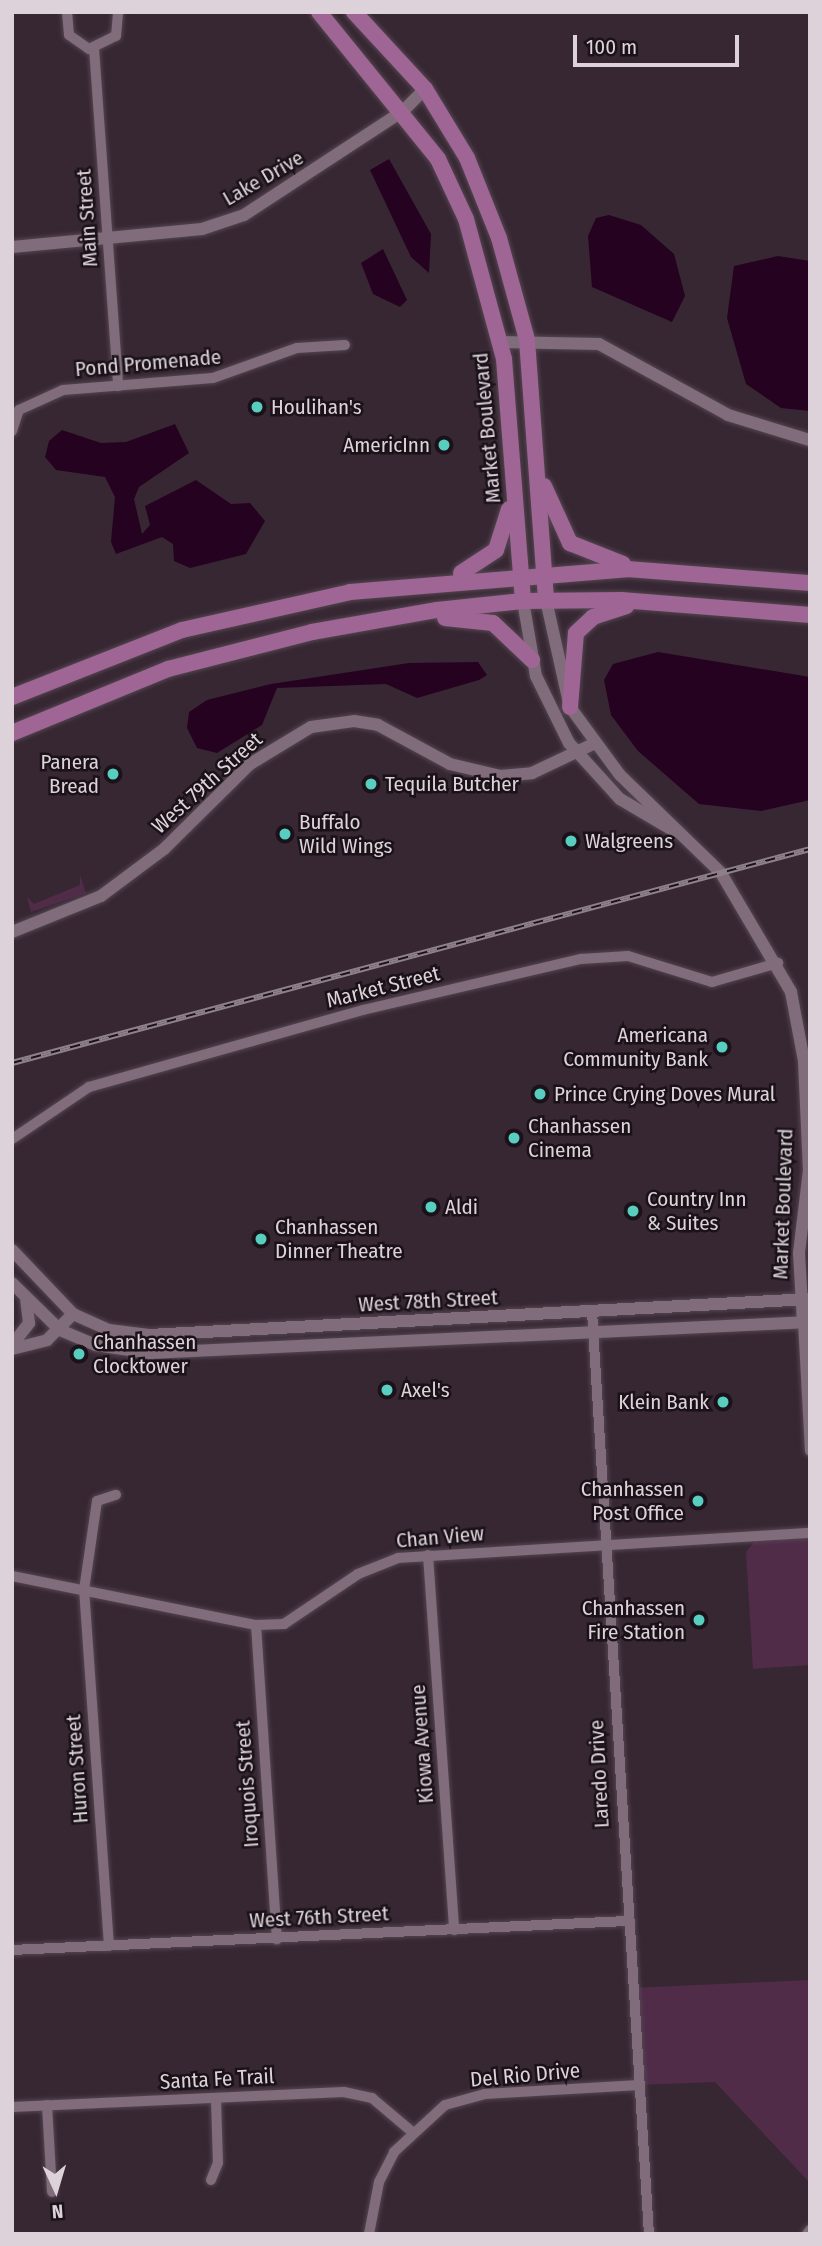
<!DOCTYPE html>
<html>
<head>
<meta charset="utf-8">
<style>
  body { margin:0 }
  #map { position:relative; width:822px; height:2246px; overflow:hidden; background:#372733; font-family:"Fira Sans Condensed",sans-serif }
  div>[style] { position:absolute }
  .green>* { inset:0; background:#502c49 }
  .water>* { inset:0; background:#260221 }
  .roads { filter:drop-shadow(0 0 2px #534650) drop-shadow(0 0 2px #534650) }
  .minor>* { height:10px; margin:-5px; padding:0 5px; transform-origin:5px; border-radius:5px; background:#806c7b }
  .tertiary>* { height:12px; margin:-6px; padding:0 6px; transform-origin:6px; border-radius:6px; background:#806c7b }
  .primary>* { height:16px; margin:-8px; padding:0 8px; transform-origin:8px; border-radius:8px; background:#9f6594 }
  .rail>* { height:6px; margin-top:-3px; transform-origin:0; background:repeating-linear-gradient(90deg,#1a1218 0 10px,#8e818b 0 20px); box-sizing:border-box; border-block:2px solid #8e818b }
  .dots>* { width:19px; height:19px; translate:-50% -50%; box-sizing:border-box; border:4px solid #1a1218; border-radius:50% }
  span { translate:-50% -50%; white-space:nowrap; text-align:center; line-height:1.15; -webkit-text-stroke:5px #1a1218; paint-order:stroke }
  .street-label { font-size:21px; color:#ddd2da }
  .poi-label { font-size:21px; color:#ddd2da }
  .left { translate:0 -50%; text-align:left }
  .right { translate:-100% -50%; text-align:right }
  .frame { position:absolute; inset:0; border:14px solid #ddd2da; pointer-events:none }
  .north { position:absolute; left:21px; top:2155px; width:70px; height:70px; -webkit-text-stroke:5px #1a1218; paint-order:stroke; rotate:176deg; font-size:19px; font-weight:700; line-height:28px; text-align:center; color:#ddd2da }
  .north::after { content:''; display:block; margin:auto; width:24px; height:32px; background:#ddd2da; clip-path:polygon(50% 0,100% 100%,50% 72%,0 100%) }
  .scale { position:absolute; left:573px; top:35px; width:166px; height:32px; box-sizing:border-box; border:4px solid #ddd2da; border-top:0; padding-left:9px; font-size:21px; line-height:24px; white-space:nowrap; color:#ddd2da; -webkit-text-stroke:5px #1a1218; paint-order:stroke }
</style>
</head>
<body>
<div id="map">
  <div class="green">
    <div style="clip-path:polygon(80px 875px,86px 893px,31px 912px,27px 897px,34px 904px,80px 885px)"></div>
    <div style="clip-path:polygon(810px 1534px,810px 1665px,753px 1669px,746px 1552px,758px 1537px)"></div>
    <div style="clip-path:polygon(810px 1980px,810px 2183px,715px 2082px,639px 2085px,632px 1988px)"></div>
  </div>
  <div class="water">
    <div style="clip-path:polygon(389px 159px,431px 234px,429px 273px,411px 257px,370px 170px)"></div>
    <div style="clip-path:polygon(609px 215px,641px 225px,674px 254px,685px 296px,672px 322px,592px 287px,588px 236px,596px 218px)"></div>
    <div style="clip-path:polygon(383px 249px,407px 300px,400px 307px,373px 294px,361px 263px)"></div>
    <div style="clip-path:polygon(778px 256px,810px 261px,810px 411px,781px 408px,746px 384px,727px 318px,734px 266px)"></div>
    <div style="clip-path:polygon(175px 424px,189px 453px,139px 487px,134px 499px,142px 534px,150px 525px,145px 506px,196px 480px,231px 504px,250px 503px,265px 521px,246px 554px,190px 568px,174px 561px,173px 544px,162px 537px,116px 554px,111px 542px,115px 497px,105px 477px,56px 470px,45px 457px,49px 441px,62px 430px,101px 443px,126px 442px)"></div>
    <div style="clip-path:polygon(658px 652px,810px 677px,810px 800px,761px 811px,699px 804px,638px 751px,611px 715px,604px 680px,613px 664px)"></div>
    <div style="clip-path:polygon(478px 662px,487px 675px,479px 680px,417px 698px,386px 684px,277px 688px,262px 725px,217px 753px,197px 748px,187px 728px,189px 712px,207px 700px,271px 684px,409px 663px)"></div>
  </div>
  <div class="roads">
    <div class="minor">
      <div style="left:67px;top:12px;width:23px;rotate:85deg"></div>
      <div style="left:69px;top:35px;width:24px;rotate:35deg"></div>
      <div style="left:89px;top:49px;width:30px;rotate:-26deg"></div>
      <div style="left:116px;top:36px;width:24px;rotate:-85deg"></div>
      <div style="left:94px;top:48px;width:339px;rotate:85.9deg"></div>
      <div style="left:12px;top:431px;width:22px;rotate:-72deg"></div>
      <div style="left:19px;top:410px;width:48px;rotate:-24.4deg"></div>
      <div style="left:63px;top:390px;width:150px;rotate:-4.6deg"></div>
      <div style="left:213px;top:378px;width:89px;rotate:-19.7deg"></div>
      <div style="left:297px;top:348px;width:48px;rotate:-3.6deg"></div>
      <div style="left:12px;top:1139px;width:93px;rotate:-34deg"></div>
      <div style="left:89px;top:1087px;width:285px;rotate:-15.7deg"></div>
      <div style="left:363px;top:1010px;width:224px;rotate:-13.2deg"></div>
      <div style="left:581px;top:959px;width:47px;rotate:-3.7deg"></div>
      <div style="left:628px;top:956px;width:88px;rotate:17.2deg"></div>
      <div style="left:712px;top:982px;width:69px;rotate:-16.1deg"></div>
      <div style="left:592px;top:1311px;width:925px;rotate:86.47deg"></div>
      <div style="left:803px;top:1322px;width:129px;rotate:86.9deg"></div>
      <div style="left:428px;top:1555px;width:376px;rotate:86deg"></div>
      <div style="left:12px;top:1576px;width:249px;rotate:11.4deg"></div>
      <div style="left:256px;top:1625px;width:28px;rotate:-2deg"></div>
      <div style="left:284px;top:1624px;width:89px;rotate:-34deg"></div>
      <div style="left:358px;top:1574px;width:43px;rotate:-21.8deg"></div>
      <div style="left:398px;top:1558px;width:413px;rotate:-3.5deg"></div>
      <div style="left:256px;top:1625px;width:315px;rotate:86.2deg"></div>
      <div style="left:109px;top:1946px;width:357px;rotate:-94deg"></div>
      <div style="left:84px;top:1590px;width:90px;rotate:-81.7deg"></div>
      <div style="left:97px;top:1501px;width:20px;rotate:-18deg"></div>
      <div style="left:12px;top:1950px;width:617px;rotate:-2.7deg"></div>
      <div style="left:47px;top:2105px;width:87px;rotate:86.7deg"></div>
      <div style="left:12px;top:2107px;width:332px;rotate:-2.6deg"></div>
      <div style="left:344px;top:2092px;width:29px;rotate:12deg"></div>
      <div style="left:372px;top:2098px;width:51px;rotate:40.2deg"></div>
      <div style="left:211px;top:2180px;width:18px;rotate:-68deg"></div>
      <div style="left:218px;top:2163px;width:65px;rotate:-91.8deg"></div>
      <div style="left:369px;top:2234px;width:53px;rotate:-79.1deg"></div>
      <div style="left:379px;top:2182px;width:34px;rotate:-63deg"></div>
      <div style="left:394px;top:2152px;width:69px;rotate:-42.7deg"></div>
      <div style="left:445px;top:2105px;width:41px;rotate:-15.4deg"></div>
      <div style="left:485px;top:2094px;width:154px;rotate:-3.3deg"></div>
      <div style="left:807px;top:2234px;width:5px;rotate:-53deg"></div>
    </div>
    <div class="tertiary">
      <div style="left:12px;top:247px;width:191px;rotate:-5.4deg"></div>
      <div style="left:202px;top:229px;width:44px;rotate:-18.4deg"></div>
      <div style="left:244px;top:215px;width:190px;rotate:-33.2deg"></div>
      <div style="left:403px;top:111px;width:31px;rotate:-45deg"></div>
      <div style="left:501px;top:342px;width:98px;rotate:1.2deg"></div>
      <div style="left:599px;top:344px;width:147px;rotate:28.8deg"></div>
      <div style="left:728px;top:415px;width:86px;rotate:17deg"></div>
      <div style="left:546px;top:600px;width:110px;rotate:77.4deg"></div>
      <div style="left:570px;top:707px;width:84px;rotate:53.7deg"></div>
      <div style="left:620px;top:775px;width:141px;rotate:44.1deg"></div>
      <div style="left:721px;top:873px;width:138px;rotate:59.5deg"></div>
      <div style="left:791px;top:992px;width:70px;rotate:79.3deg"></div>
      <div style="left:804px;top:1061px;width:109px;rotate:87.4deg"></div>
      <div style="left:809px;top:1170px;width:84px;rotate:96.9deg"></div>
      <div style="left:799px;top:1253px;width:69px;rotate:86.7deg"></div>
      <div style="left:523px;top:601px;width:76px;rotate:80.2deg"></div>
      <div style="left:536px;top:676px;width:75px;rotate:63.8deg"></div>
      <div style="left:569px;top:743px;width:76px;rotate:47.7deg"></div>
      <div style="left:620px;top:799px;width:65px;rotate:30.5deg"></div>
      <div style="left:12px;top:932px;width:96px;rotate:-22deg"></div>
      <div style="left:101px;top:896px;width:79px;rotate:-36.7deg"></div>
      <div style="left:164px;top:849px;width:121px;rotate:-44.7deg"></div>
      <div style="left:250px;top:764px;width:71px;rotate:-31.2deg"></div>
      <div style="left:311px;top:727px;width:43px;rotate:-7.9deg"></div>
      <div style="left:354px;top:721px;width:24px;rotate:9deg"></div>
      <div style="left:378px;top:725px;width:82px;rotate:28.4deg"></div>
      <div style="left:450px;top:764px;width:51px;rotate:13.5deg"></div>
      <div style="left:500px;top:776px;width:32px;rotate:-5deg"></div>
      <div style="left:532px;top:773px;width:68px;rotate:-25.4deg"></div>
      <div style="left:12px;top:1250px;width:88px;rotate:46.4deg"></div>
      <div style="left:73px;top:1314px;width:39px;rotate:24deg"></div>
      <div style="left:109px;top:1330px;width:40px;rotate:7.1deg"></div>
      <div style="left:149px;top:1335px;width:662px;rotate:-3.12deg"></div>
      <div style="left:12px;top:1283px;width:67px;rotate:44.4deg"></div>
      <div style="left:60px;top:1330px;width:38px;rotate:23deg"></div>
      <div style="left:95px;top:1345px;width:56px;rotate:8.3deg"></div>
      <div style="left:150px;top:1353px;width:661px;rotate:-2.69deg"></div>
      <div style="left:12px;top:1345px;width:28px;rotate:-52deg"></div>
      <div style="left:29px;top:1323px;width:25px;rotate:-97deg"></div>
      <div style="left:12px;top:1349px;width:36px;rotate:-14deg"></div>
      <div style="left:47px;top:1340px;width:37px;rotate:-45deg"></div>
    </div>
    <div class="primary">
      <div style="left:319px;top:12px;width:189px;rotate:51deg"></div>
      <div style="left:438px;top:159px;width:66px;rotate:65deg"></div>
      <div style="left:466px;top:219px;width:145px;rotate:74.8deg"></div>
      <div style="left:504px;top:359px;width:243px;rotate:85.5deg"></div>
      <div style="left:354px;top:12px;width:105px;rotate:47.3deg"></div>
      <div style="left:425px;top:89px;width:81px;rotate:58.7deg"></div>
      <div style="left:467px;top:158px;width:86px;rotate:68.2deg"></div>
      <div style="left:499px;top:238px;width:106px;rotate:74.6deg"></div>
      <div style="left:527px;top:340px;width:261px;rotate:85.8deg"></div>
      <div style="left:544px;top:486px;width:63px;rotate:65.5deg"></div>
      <div style="left:570px;top:543px;width:57px;rotate:21.6deg"></div>
      <div style="left:461px;top:573px;width:42px;rotate:-33.3deg"></div>
      <div style="left:496px;top:550px;width:43px;rotate:-72.4deg"></div>
      <div style="left:445px;top:618px;width:48px;rotate:5.9deg"></div>
      <div style="left:493px;top:623px;width:54px;rotate:43.5deg"></div>
      <div style="left:12px;top:697px;width:183px;rotate:-21.5deg"></div>
      <div style="left:182px;top:630px;width:172px;rotate:-12.7deg"></div>
      <div style="left:350px;top:592px;width:278px;rotate:-4.7deg"></div>
      <div style="left:627px;top:569px;width:184px;rotate:4.4deg"></div>
      <div style="left:570px;top:707px;width:74px;rotate:-85.4deg"></div>
      <div style="left:576px;top:633px;width:23px;rotate:-43deg"></div>
      <div style="left:593px;top:617px;width:35px;rotate:-18deg"></div>
      <div style="left:12px;top:733px;width:169px;rotate:-22.3deg"></div>
      <div style="left:168px;top:669px;width:149px;rotate:-14.4deg"></div>
      <div style="left:312px;top:632px;width:127px;rotate:-10deg"></div>
      <div style="left:437px;top:610px;width:86px;rotate:-6deg"></div>
      <div style="left:523px;top:601px;width:98px;rotate:-0.6deg"></div>
      <div style="left:621px;top:600px;width:190px;rotate:4.5deg"></div>
    </div>
  </div>
  <div class="rail">
    <div style="left:12px;top:1063px;width:826px;rotate:-15.01deg"></div>
  </div>
  <div class="dots">
    <div style="left:257px;top:407px;background:#58cec0"></div>
    <div style="left:444px;top:445px;background:#58cec0"></div>
    <div style="left:113px;top:774px;background:#58cec0"></div>
    <div style="left:371px;top:784px;background:#58cec0"></div>
    <div style="left:285px;top:834px;background:#58cec0"></div>
    <div style="left:571px;top:841px;background:#58cec0"></div>
    <div style="left:722px;top:1047px;background:#58cec0"></div>
    <div style="left:540px;top:1094px;background:#58cec0"></div>
    <div style="left:514px;top:1138px;background:#58cec0"></div>
    <div style="left:431px;top:1207px;background:#58cec0"></div>
    <div style="left:633px;top:1211px;background:#58cec0"></div>
    <div style="left:261px;top:1239px;background:#58cec0"></div>
    <div style="left:79px;top:1354px;background:#58cec0"></div>
    <div style="left:387px;top:1390px;background:#58cec0"></div>
    <div style="left:723px;top:1402px;background:#58cec0"></div>
    <div style="left:698px;top:1501px;background:#58cec0"></div>
    <div style="left:699px;top:1620px;background:#58cec0"></div>
  </div>
  <div class="street-label">
    <span style="left:263px;top:178px;rotate:-30deg">Lake Drive</span>
    <span style="left:87px;top:218px;rotate:-94deg">Main Street</span>
    <span style="left:148px;top:363px;rotate:-5deg">Pond Promenade</span>
    <span style="left:487px;top:428px;rotate:-95deg">Market Boulevard</span>
    <span style="left:207px;top:783px;rotate:-42deg">West 79th Street</span>
    <span style="left:383px;top:987px;rotate:-14deg">Market Street</span>
    <span style="left:783px;top:1204px;rotate:-88deg">Market Boulevard</span>
    <span style="left:428px;top:1301px;rotate:-3deg">West 78th Street</span>
    <span style="left:440px;top:1537px;rotate:-5deg">Chan View</span>
    <span style="left:422px;top:1744px;rotate:-94deg">Kiowa Avenue</span>
    <span style="left:77px;top:1769px;rotate:-94deg">Huron Street</span>
    <span style="left:599px;top:1774px;rotate:-93deg">Laredo Drive</span>
    <span style="left:247px;top:1784px;rotate:-94deg">Iroquois Street</span>
    <span style="left:319px;top:1917px;rotate:-3deg">West 76th Street</span>
    <span style="left:525px;top:2075px;rotate:-5deg">Del Rio Drive</span>
    <span style="left:217px;top:2079px;rotate:-3deg">Santa Fe Trail</span>
  </div>
  <div class="poi-label">
    <span class="left" style="left:271px;top:407px">Houlihan's</span>
    <span class="right" style="left:430px;top:445px">AmericInn</span>
    <span class="right" style="left:99px;top:774px">Panera<br>Bread</span>
    <span class="left" style="left:385px;top:784px">Tequila Butcher</span>
    <span class="left" style="left:299px;top:834px">Buffalo<br>Wild Wings</span>
    <span class="left" style="left:585px;top:841px">Walgreens</span>
    <span class="right" style="left:708px;top:1047px">Americana<br>Community Bank</span>
    <span class="left" style="left:554px;top:1094px">Prince Crying Doves Mural</span>
    <span class="left" style="left:528px;top:1138px">Chanhassen<br>Cinema</span>
    <span class="left" style="left:647px;top:1211px">Country Inn<br>&amp; Suites</span>
    <span class="left" style="left:445px;top:1207px">Aldi</span>
    <span class="left" style="left:275px;top:1239px">Chanhassen<br>Dinner Theatre</span>
    <span class="left" style="left:93px;top:1354px">Chanhassen<br>Clocktower</span>
    <span class="left" style="left:401px;top:1390px">Axel's</span>
    <span class="right" style="left:709px;top:1402px">Klein Bank</span>
    <span class="right" style="left:684px;top:1501px">Chanhassen<br>Post Office</span>
    <span class="right" style="left:685px;top:1620px">Chanhassen<br>Fire Station</span>
  </div>
  <div class="frame"></div>
  <div class="north">N</div>
  <div class="scale">100 m</div>
</div>
</body>
</html>
